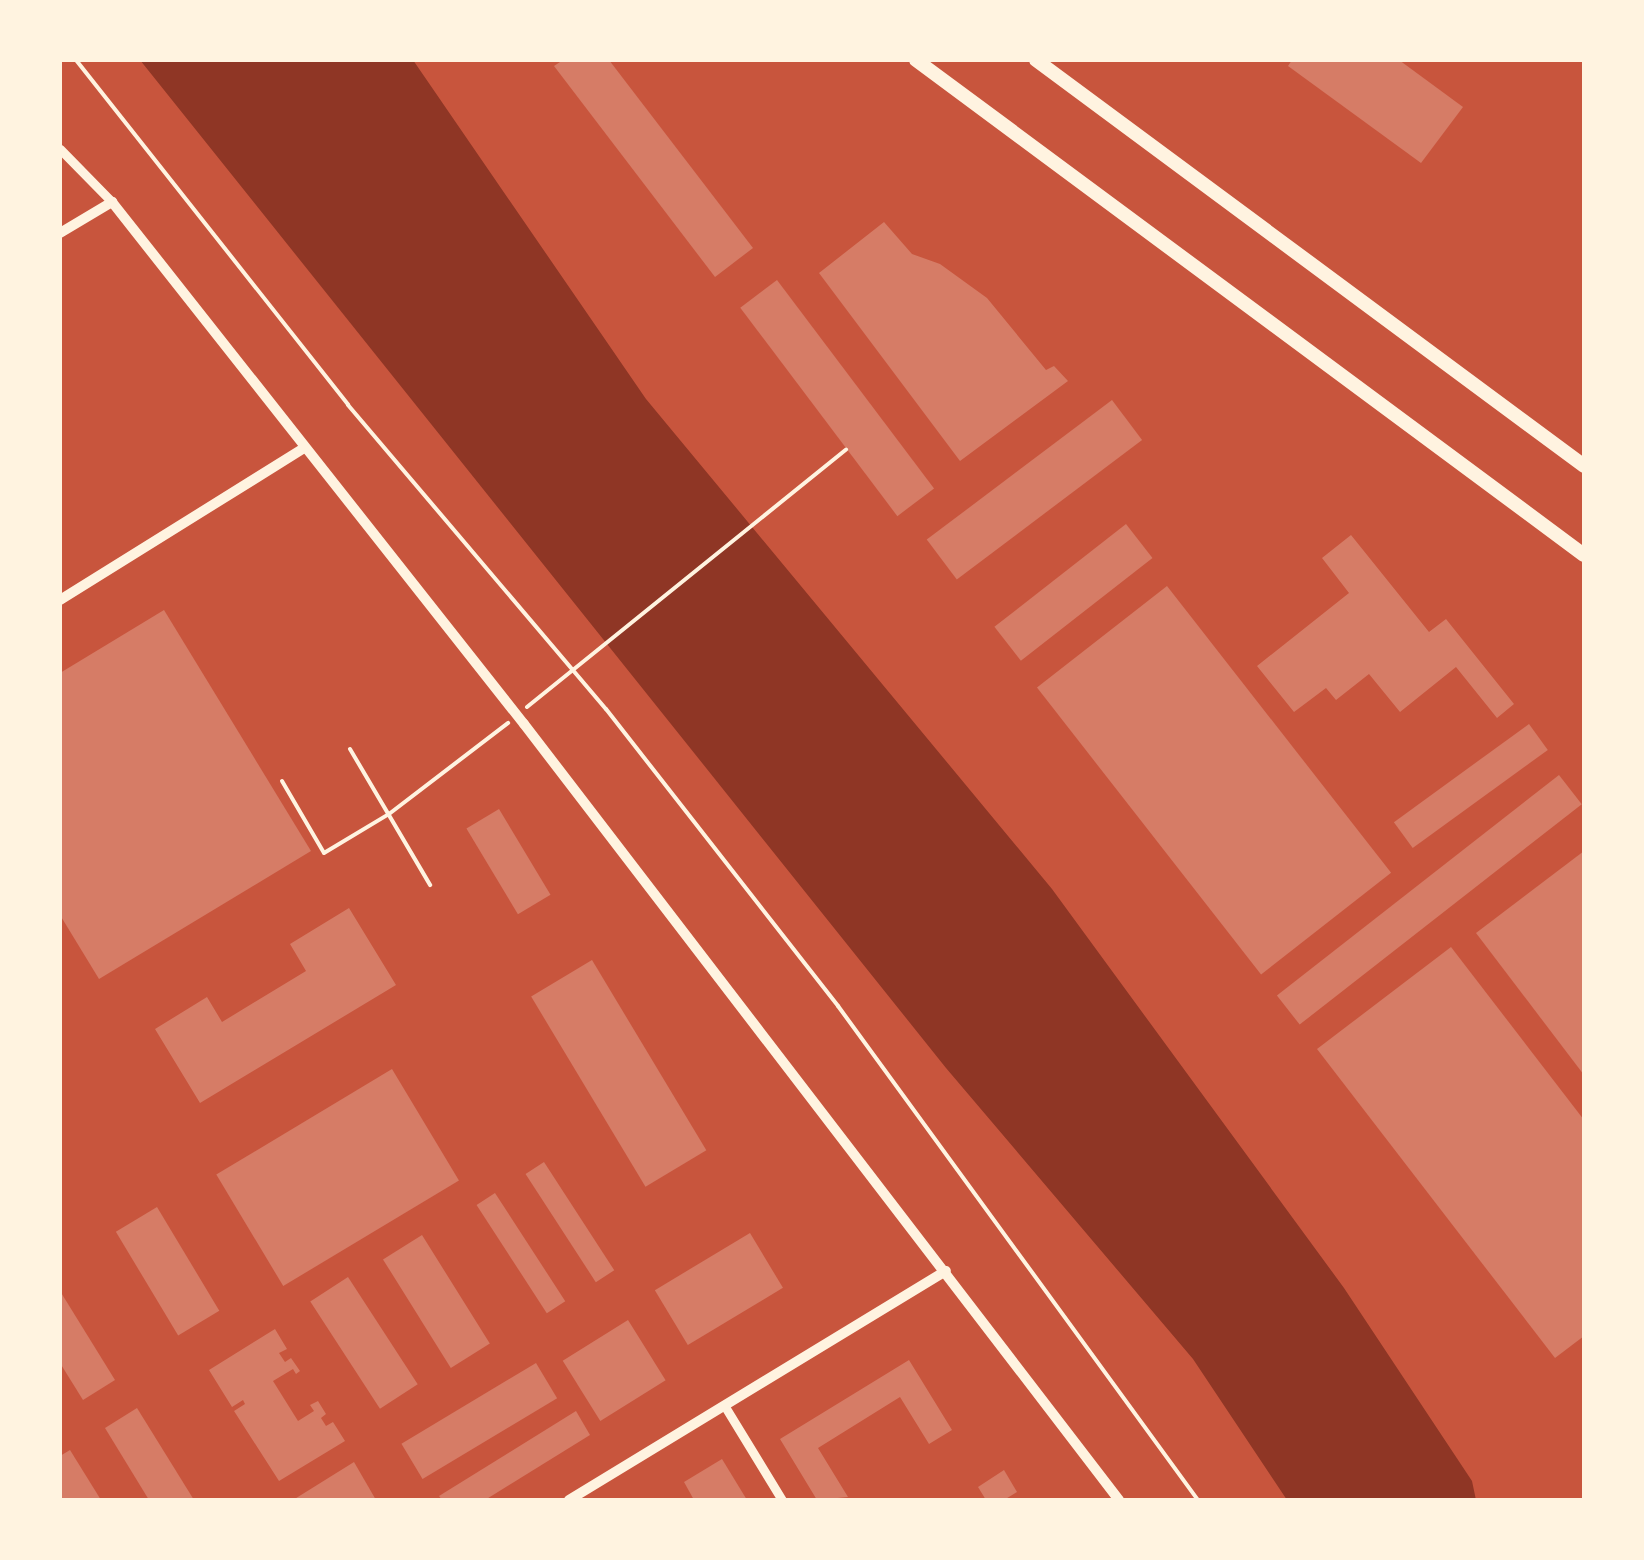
<!DOCTYPE html>
<html>
<head>
<meta charset="utf-8">
<style>
  body { margin:0 }
  #map { position:relative; width:1644px; height:1560px; overflow:hidden; background:#c8553d; font-family:"Source Sans 3",sans-serif }
  div>[style] { position:absolute }
  .water>* { inset:0; background:#8f3625 }
  .building>* { inset:0; background:#d67c66; transform-origin:0 0 }
  .path>* { height:4px; margin:-2px; padding:0 2px; transform-origin:2px; border-radius:2px; background:#fff3e0 }
  .minor>* { height:9px; margin:-4.5px; padding:0 4.5px; transform-origin:4.5px; border-radius:4.5px; background:#fff3e0 }
  .tertiary>* { height:10px; margin:-5px; padding:0 5px; transform-origin:5px; border-radius:5px; background:#fff3e0 }
  .primary>* { height:14px; margin:-7px; padding:0 7px; transform-origin:7px; border-radius:7px; background:#fff3e0 }
  span { translate:-50% -50%; white-space:nowrap; text-align:center; line-height:1.15; -webkit-text-stroke:10px #fff3e0; paint-order:stroke }
  .frame { position:absolute; inset:0; border:62px solid #fff3e0; pointer-events:none }
</style>
</head>
<body>
<div id="map">
  <div class="water">
    <div style="clip-path:polygon(140px 60px,413px 60px,646px 399px,1052px 889px,1344px 1288px,1472px 1481px,1476px 1500px,1287px 1500px,1193px 1359px,946px 1068px)"></div>
  </div>
  <div class="building">
    <div style="clip-path:polygon(563px 60px,609px 60px,753px 248px,715px 277px,554px 66px)"></div>
    <div style="clip-path:polygon(1292px 60px,1399px 60px,1463px 107px,1421px 163px,1288px 66px)"></div>
    <div style="clip-path:polygon(884px 222px,912px 254px,940px 264px,987px 298px,1046px 370px,1054px 366px,1068px 381px,960px 461px,819px 273px)"></div>
    <div style="left:777px;top:280px;width:261px;height:46px;rotate:53deg"></div>
    <div style="left:1112px;top:400px;width:50px;height:232px;rotate:53deg"></div>
    <div style="left:1126px;top:524px;width:43px;height:167px;rotate:52deg"></div>
    <div style="clip-path:polygon(1351px 535px,1429px 632px,1446px 619px,1514px 704px,1497px 718px,1456px 667px,1400px 712px,1369px 674px,1336px 700px,1326px 688px,1294px 712px,1257px 666px,1349px 593px,1322px 558px)"></div>
    <div style="left:1167px;top:586px;width:364px;height:165px;rotate:52deg"></div>
    <div style="clip-path:polygon(164px 610px,311px 851px,99px 979px,60px 915px,60px 673px)"></div>
    <div style="left:1529px;top:724px;width:32px;height:167px;rotate:54deg"></div>
    <div style="left:1559px;top:775px;width:37px;height:358px;rotate:52deg"></div>
    <div style="left:499px;top:809px;width:100px;height:38px;rotate:59deg"></div>
    <div style="clip-path:polygon(1584px 851px,1584px 1075px,1476px 933px)"></div>
    <div style="clip-path:polygon(349px 908px,396px 985px,200px 1103px,155px 1029px,207px 997px,222px 1022px,306px 971px,290px 944px)"></div>
    <div style="clip-path:polygon(1451px 947px,1584px 1120px,1584px 1336px,1555px 1358px,1317px 1049px)"></div>
    <div style="left:592px;top:960px;width:222px;height:71px;rotate:59deg"></div>
    <div style="left:392px;top:1069px;width:130px;height:205px;rotate:59deg"></div>
    <div style="left:544px;top:1162px;width:129px;height:22px;rotate:57deg"></div>
    <div style="left:495px;top:1193px;width:129px;height:22px;rotate:57deg"></div>
    <div style="left:157px;top:1207px;width:121px;height:48px;rotate:59deg"></div>
    <div style="left:750px;top:1233px;width:64px;height:111px;rotate:59deg"></div>
    <div style="left:422px;top:1235px;width:128px;height:46px;rotate:58deg"></div>
    <div style="left:348px;top:1277px;width:128px;height:45px;rotate:57deg"></div>
    <div style="clip-path:polygon(60px 1291px,115px 1380px,83px 1400px,60px 1363px)"></div>
    <div style="left:628px;top:1320px;width:71px;height:77px;rotate:58deg"></div>
    <div style="clip-path:polygon(275px 1329px,287px 1349px,279px 1353px,285px 1362px,291px 1358px,300px 1371px,296px 1374px,293px 1369px,273px 1381px,298px 1421px,314px 1411px,310px 1405px,318px 1401px,326px 1414px,321px 1418px,326px 1426px,333px 1422px,345px 1441px,279px 1481px,234px 1411px,245px 1404px,243px 1400px,232px 1407px,209px 1370px)"></div>
    <div style="clip-path:polygon(909px 1360px,952px 1430px,929px 1444px,900px 1397px,818px 1448px,848px 1497px,817px 1500px,780px 1439px)"></div>
    <div style="left:536px;top:1363px;width:41px;height:157px;rotate:59deg"></div>
    <div style="clip-path:polygon(137px 1408px,194px 1500px,149px 1500px,105px 1428px)"></div>
    <div style="clip-path:polygon(576px 1411px,590px 1435px,485px 1500px,442px 1500px,439px 1496px)"></div>
    <div style="clip-path:polygon(70px 1450px,101px 1500px,60px 1500px,60px 1456px)"></div>
    <div style="clip-path:polygon(722px 1459px,747px 1500px,694px 1500px,684px 1482px)"></div>
    <div style="clip-path:polygon(354px 1462px,376px 1500px,293px 1500px)"></div>
    <div style="clip-path:polygon(1004px 1470px,1017px 1492px,1004px 1500px,986px 1500px,978px 1487px)"></div>
  </div>
  <div class="path">
    <div style="left:76px;top:60px;width:439px;rotate:51.7deg"></div>
    <div style="left:348px;top:405px;width:399px;rotate:49.7deg"></div>
    <div style="left:606px;top:709px;width:377px;rotate:52deg"></div>
    <div style="left:838px;top:1006px;width:611px;rotate:53.92deg"></div>
    <div style="left:527px;top:707px;width:410px;rotate:-38.9deg"></div>
    <div style="left:350px;top:749px;width:158px;rotate:59.5deg"></div>
    <div style="left:282px;top:781px;width:83px;rotate:59.7deg"></div>
    <div style="left:324px;top:853px;width:76px;rotate:-31deg"></div>
    <div style="left:389px;top:814px;width:150px;rotate:-37.4deg"></div>
  </div>
  <div class="minor">
    <div style="left:60px;top:149px;width:74px;rotate:45.5deg"></div>
    <div style="left:724px;top:1405px;width:111px;rotate:58.6deg"></div>
  </div>
  <div class="tertiary">
    <div style="left:60px;top:233px;width:61px;rotate:-30.8deg"></div>
    <div style="left:112px;top:202px;width:665px;rotate:51.72deg"></div>
    <div style="left:524px;top:724px;width:978px;rotate:52.52deg"></div>
    <div style="left:60px;top:600px;width:287px;rotate:-31.9deg"></div>
    <div style="left:569px;top:1500px;width:441px;rotate:-31.3deg"></div>
  </div>
  <div class="primary">
    <div style="left:916px;top:60px;width:831px;rotate:36.54deg"></div>
    <div style="left:1036px;top:60px;width:682px;rotate:36.53deg"></div>
  </div>
  <div class="frame"></div>
</div>
</body>
</html>
